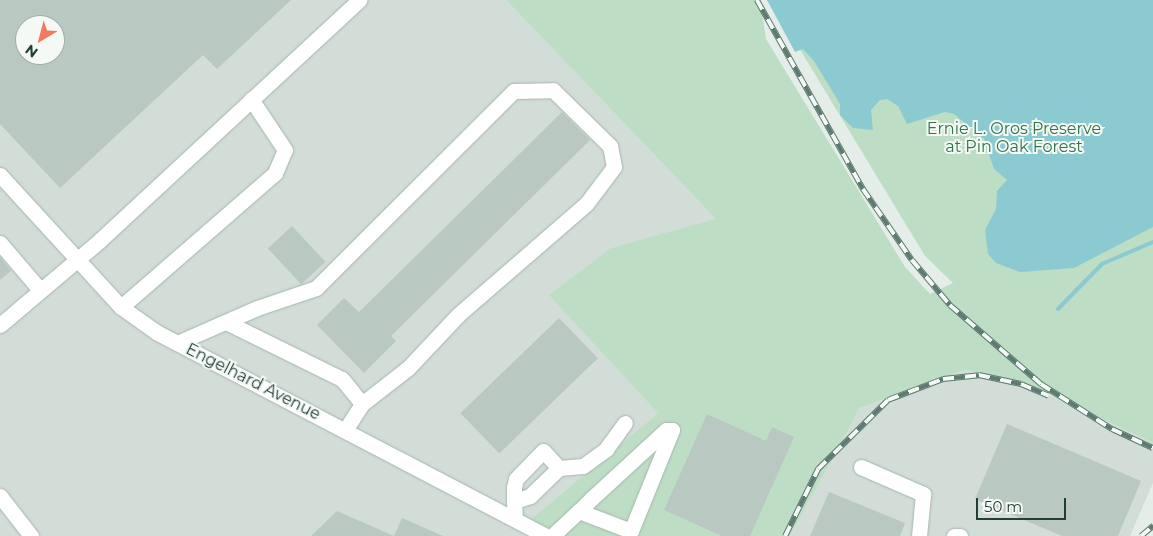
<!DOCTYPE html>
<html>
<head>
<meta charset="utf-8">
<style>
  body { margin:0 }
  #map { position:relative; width:1153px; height:536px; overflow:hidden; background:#e4ede8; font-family:Montserrat,sans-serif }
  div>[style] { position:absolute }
  .built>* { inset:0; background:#d2ddd7 }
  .green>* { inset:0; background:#bddec4 }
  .water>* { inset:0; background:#8ccad1 }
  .stream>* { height:4px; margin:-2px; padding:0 2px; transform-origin:2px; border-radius:2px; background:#8ccad1 }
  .building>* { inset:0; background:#b9c8c1; transform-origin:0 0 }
  .roads { filter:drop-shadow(0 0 1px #a6b5af) drop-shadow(0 0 1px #a6b5af) }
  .minor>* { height:15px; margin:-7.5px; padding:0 7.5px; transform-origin:7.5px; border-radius:7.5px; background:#fff }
  .rail>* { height:5.5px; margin-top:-2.75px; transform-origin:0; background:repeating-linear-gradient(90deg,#f4f9f6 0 11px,#5e7a71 0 22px); box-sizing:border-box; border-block:1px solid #5e7a71 }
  span { translate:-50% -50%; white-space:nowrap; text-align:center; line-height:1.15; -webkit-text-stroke:4px #f4f9f6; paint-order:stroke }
  .park-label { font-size:16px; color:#2e7546 }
  .street-label { font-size:16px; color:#233e36 }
  .north { position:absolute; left:15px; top:15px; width:50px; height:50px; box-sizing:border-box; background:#f4f9f6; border:1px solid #a0aea9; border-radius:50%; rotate:217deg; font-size:14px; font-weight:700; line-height:20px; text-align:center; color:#233e36 }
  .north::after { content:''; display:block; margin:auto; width:18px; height:22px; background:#f07b5e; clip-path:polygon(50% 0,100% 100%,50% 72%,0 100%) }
  .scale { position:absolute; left:976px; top:498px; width:90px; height:22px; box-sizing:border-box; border:2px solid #233e36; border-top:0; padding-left:6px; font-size:15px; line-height:18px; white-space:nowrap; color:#233e36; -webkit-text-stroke:4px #f4f9f6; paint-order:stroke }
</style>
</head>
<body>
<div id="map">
  <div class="built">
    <div style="clip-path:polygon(evenodd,0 0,506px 0,717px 220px,611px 248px,658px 413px,530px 520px,566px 536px,0 536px,0 0,25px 25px,55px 25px,55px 55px,25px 55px,25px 25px)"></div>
    <div style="clip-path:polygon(965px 370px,1024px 382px,1153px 443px,1153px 483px,1130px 536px,790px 536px,860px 408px)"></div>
  </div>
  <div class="green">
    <div style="clip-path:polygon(506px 0,760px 0,766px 39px,905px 267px,930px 294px,953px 283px,925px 256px,770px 0,1153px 0,1153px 443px,1024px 382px,965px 370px,860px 408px,790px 536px,566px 536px,530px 520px,658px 413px,549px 295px,611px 248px,716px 219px)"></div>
  </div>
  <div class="water">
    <div style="clip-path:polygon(767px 0,1153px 0,1153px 227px,1074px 268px,1020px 272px,996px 263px,988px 254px,985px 230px,996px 209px,997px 191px,1007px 180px,994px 169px,984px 139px,954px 114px,945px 112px,907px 124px,898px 106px,887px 99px,880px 100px,871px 110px,873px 130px,853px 128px,840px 115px,840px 104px,814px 61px,803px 49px,795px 52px)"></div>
  </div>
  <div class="stream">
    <div style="left:1058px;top:309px;width:63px;rotate:-45.6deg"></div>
    <div style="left:1102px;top:264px;width:56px;rotate:-23.3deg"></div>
  </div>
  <div class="building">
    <div style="clip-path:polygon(evenodd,0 0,291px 0,217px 69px,203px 55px,60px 188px,0 124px,0 0,25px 25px,55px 25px,55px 55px,25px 55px,25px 25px)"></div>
    <div style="clip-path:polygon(562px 112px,590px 140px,391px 336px,396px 341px,364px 373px,317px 325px,344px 298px,359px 312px)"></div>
    <div style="left:292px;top:226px;width:49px;height:33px;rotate:47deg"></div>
    <div style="clip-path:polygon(0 257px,11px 271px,0 280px)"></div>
    <div style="left:559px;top:318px;width:56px;height:137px;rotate:46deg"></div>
    <div style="clip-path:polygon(707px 414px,766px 441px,772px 427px,794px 437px,750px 536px,722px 536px,664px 510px)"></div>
    <div style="clip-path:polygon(1007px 424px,1141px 481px,1118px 536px,1062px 536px,975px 499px)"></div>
    <div style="clip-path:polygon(829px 492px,905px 523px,900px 536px,810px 536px)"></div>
    <div style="clip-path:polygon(337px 511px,394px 536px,311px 536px)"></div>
    <div style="clip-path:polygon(402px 518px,443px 536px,394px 536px)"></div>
  </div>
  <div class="roads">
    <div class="minor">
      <div style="left:0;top:175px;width:179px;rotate:47.5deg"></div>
      <div style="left:121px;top:307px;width:43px;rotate:35.5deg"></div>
      <div style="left:156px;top:332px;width:440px;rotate:27.6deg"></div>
      <div style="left:0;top:243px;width:62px;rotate:49.6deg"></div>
      <div style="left:121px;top:307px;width:204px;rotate:-41deg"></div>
      <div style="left:275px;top:173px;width:25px;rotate:-67deg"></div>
      <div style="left:285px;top:150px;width:61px;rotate:-123.7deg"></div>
      <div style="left:226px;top:322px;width:129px;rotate:26.2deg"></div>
      <div style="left:342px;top:379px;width:32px;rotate:51deg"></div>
      <div style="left:0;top:325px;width:130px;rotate:-40.3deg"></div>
      <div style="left:99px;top:241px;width:355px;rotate:-42.8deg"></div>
      <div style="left:177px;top:343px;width:87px;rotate:-23.6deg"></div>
      <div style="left:257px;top:308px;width:62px;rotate:-18.7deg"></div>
      <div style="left:316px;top:288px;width:279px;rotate:-44.9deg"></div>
      <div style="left:514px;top:91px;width:39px;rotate:-1deg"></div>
      <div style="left:553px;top:90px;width:80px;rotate:44.5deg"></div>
      <div style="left:610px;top:146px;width:21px;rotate:79deg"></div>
      <div style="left:614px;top:167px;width:46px;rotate:127.1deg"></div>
      <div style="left:586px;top:204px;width:169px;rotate:139.1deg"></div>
      <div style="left:458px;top:315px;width:73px;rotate:133.3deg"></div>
      <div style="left:408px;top:368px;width:58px;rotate:142deg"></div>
      <div style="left:362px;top:404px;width:31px;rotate:123deg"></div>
      <div style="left:861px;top:467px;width:68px;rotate:23.5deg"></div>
      <div style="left:923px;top:494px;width:42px;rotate:95.4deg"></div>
      <div style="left:559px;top:468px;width:24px;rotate:-5deg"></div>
      <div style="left:583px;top:466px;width:29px;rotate:-36deg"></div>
      <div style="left:606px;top:449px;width:32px;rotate:-54deg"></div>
      <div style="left:0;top:496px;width:51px;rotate:52.2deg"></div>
      <div style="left:514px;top:501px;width:17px;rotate:-17deg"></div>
      <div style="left:530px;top:496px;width:40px;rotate:-44deg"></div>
      <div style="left:559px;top:468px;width:23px;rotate:-133deg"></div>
      <div style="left:543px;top:451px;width:39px;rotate:134deg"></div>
      <div style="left:516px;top:479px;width:8px;rotate:104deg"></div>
      <div style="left:514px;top:487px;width:14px;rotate:90deg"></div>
      <div style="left:514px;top:501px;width:18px;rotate:87deg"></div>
      <div style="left:552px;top:536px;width:37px;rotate:-43deg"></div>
      <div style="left:579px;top:511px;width:17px;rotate:-45deg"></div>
      <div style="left:591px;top:499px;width:102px;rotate:-42.6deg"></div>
      <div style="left:666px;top:430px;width:6px"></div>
      <div style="left:672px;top:430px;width:109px;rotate:112.1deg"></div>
      <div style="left:631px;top:531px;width:56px;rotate:-159deg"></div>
      <div style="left:954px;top:536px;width:6px"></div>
    </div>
  </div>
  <div class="rail">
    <div style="left:757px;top:0;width:217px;rotate:60.7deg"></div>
    <div style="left:863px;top:189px;width:86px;rotate:55.4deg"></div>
    <div style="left:912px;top:260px;width:59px;rotate:49.8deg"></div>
    <div style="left:950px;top:305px;width:121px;rotate:41deg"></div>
    <div style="left:1041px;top:384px;width:84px;rotate:32.4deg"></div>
    <div style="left:1112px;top:429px;width:45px;rotate:24.9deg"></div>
    <div style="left:785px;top:536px;width:75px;rotate:-63.8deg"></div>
    <div style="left:818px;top:469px;width:98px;rotate:-44.6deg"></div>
    <div style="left:888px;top:400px;width:59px;rotate:-20.9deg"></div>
    <div style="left:943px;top:379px;width:36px;rotate:-6deg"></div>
    <div style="left:979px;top:375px;width:43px;rotate:12.1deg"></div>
    <div style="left:1021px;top:384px;width:30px;rotate:23deg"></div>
    <div style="left:1141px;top:536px;width:16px;rotate:-40deg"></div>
  </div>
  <div class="park-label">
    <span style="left:1014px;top:138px">Ernie L. Oros Preserve<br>at Pin Oak Forest</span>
  </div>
  <div class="street-label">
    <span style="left:253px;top:382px;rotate:27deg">Engelhard Avenue</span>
  </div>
  <div class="north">N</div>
  <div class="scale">50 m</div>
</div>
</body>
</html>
